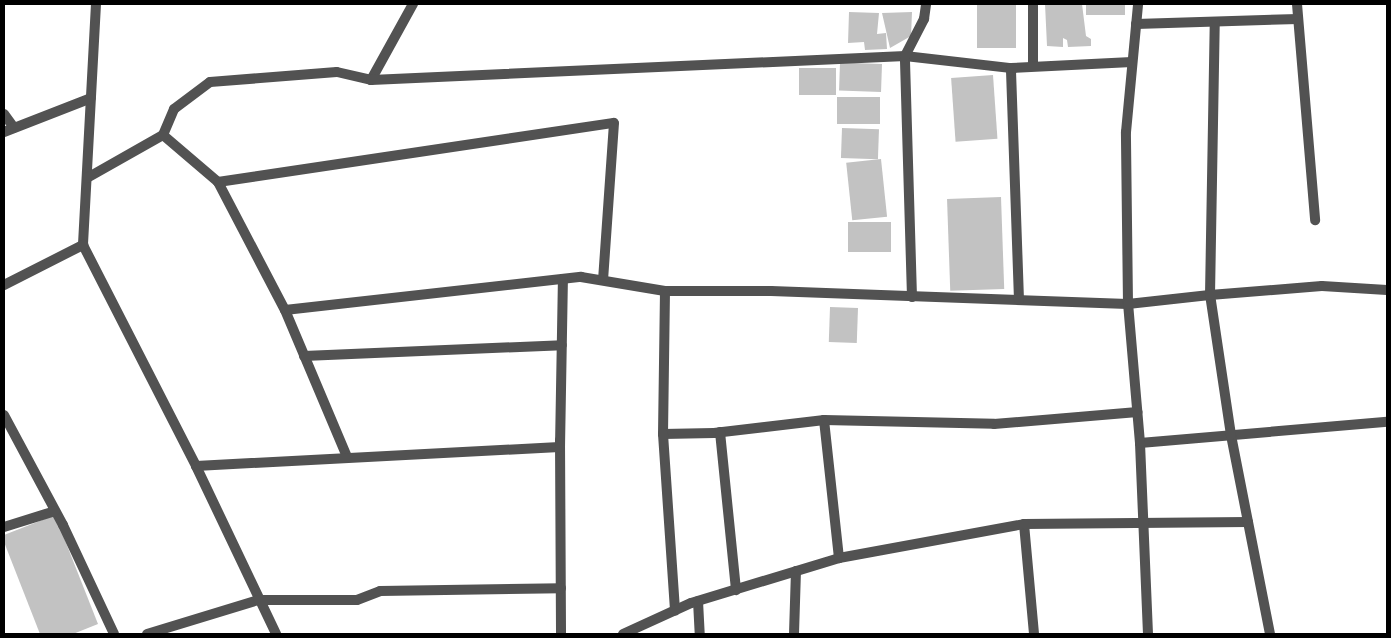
<!DOCTYPE html>
<html>
<head>
<meta charset="utf-8">
<style>
  body { margin:0 }
  #map { position:relative; width:1391px; height:638px; overflow:hidden; background:#fff; font-family:Inter,sans-serif }
  div>[style] { position:absolute }
  .building>* { inset:0; background:#c2c2c2; transform-origin:0 0 }
  .minor>* { height:10px; margin:-5px; padding:0 5px; transform-origin:5px; border-radius:5px; background:#525252 }
  span { translate:-50% -50%; white-space:nowrap; text-align:center; line-height:1.15; -webkit-text-stroke:5px #fff; paint-order:stroke }
  .frame { position:absolute; inset:0; border:5px solid #000; pointer-events:none }
</style>
</head>
<body>
<div id="map">
  <div class="building">
    <div style="left:977px;top:4px;width:39px;height:44px"></div>
    <div style="clip-path:polygon(1045px 4px,1082px 4px,1086px 36px,1091px 39px,1091px 46px,1068px 47px,1067px 40px,1063px 38px,1063px 47px,1047px 46px)"></div>
    <div style="left:1086px;top:4px;width:39px;height:11px"></div>
    <div style="clip-path:polygon(849px 12px,879px 13px,877px 34px,886px 33px,887px 49px,865px 50px,864px 42px,848px 43px)"></div>
    <div style="clip-path:polygon(912px 12px,911px 36px,890px 48px,882px 13px)"></div>
    <div style="left:882px;top:64px;width:28px;height:42px;rotate:92deg"></div>
    <div style="left:836px;top:68px;width:27px;height:37px;rotate:90deg"></div>
    <div style="left:993px;top:75px;width:64px;height:42px;rotate:86deg"></div>
    <div style="left:837px;top:97px;width:43px;height:27px"></div>
    <div style="left:842px;top:128px;width:37px;height:30px;rotate:2deg"></div>
    <div style="left:881px;top:159px;width:58px;height:35px;rotate:84deg"></div>
    <div style="left:1001px;top:197px;width:92px;height:54px;rotate:88deg"></div>
    <div style="left:891px;top:222px;width:30px;height:43px;rotate:90deg"></div>
    <div style="left:858px;top:308px;width:35px;height:28px;rotate:92deg"></div>
    <div style="clip-path:polygon(55px 515px,98px 624px,73px 634px,40px 634px,4px 542px,4px 535px)"></div>
  </div>
  <div class="minor">
    <div style="left:96px;top:4px;width:241px;rotate:93.1deg"></div>
    <div style="left:83px;top:245px;width:248px;rotate:62.9deg"></div>
    <div style="left:196px;top:466px;width:186px;rotate:64.5deg"></div>
    <div style="left:1033px;top:4px;width:61px;rotate:90deg"></div>
    <div style="left:1297px;top:4px;width:217px;rotate:85.2deg"></div>
    <div style="left:1136px;top:24px;width:162px;rotate:-1.8deg"></div>
    <div style="left:371px;top:80px;width:87px;rotate:-61.1deg"></div>
    <div style="left:4px;top:114px;width:17px;rotate:54deg"></div>
    <div style="left:4px;top:132px;width:93px;rotate:-21.3deg"></div>
    <div style="left:163px;top:135px;width:28px;rotate:-67deg"></div>
    <div style="left:174px;top:109px;width:45px;rotate:-36.9deg"></div>
    <div style="left:210px;top:82px;width:127px;rotate:-4.5deg"></div>
    <div style="left:337px;top:72px;width:35px;rotate:13deg"></div>
    <div style="left:371px;top:80px;width:535px;rotate:-2.57deg"></div>
    <div style="left:905px;top:56px;width:107px;rotate:6.5deg"></div>
    <div style="left:87px;top:178px;width:87px;rotate:-29.5deg"></div>
    <div style="left:163px;top:135px;width:72px;rotate:40.5deg"></div>
    <div style="left:218px;top:182px;width:144px;rotate:62.4deg"></div>
    <div style="left:285px;top:310px;width:298px;rotate:-6.4deg"></div>
    <div style="left:581px;top:277px;width:85px;rotate:9.5deg"></div>
    <div style="left:665px;top:291px;width:106px"></div>
    <div style="left:771px;top:291px;width:357px;rotate:2.1deg"></div>
    <div style="left:1128px;top:304px;width:172px;rotate:-90.7deg"></div>
    <div style="left:1126px;top:132px;width:129px;rotate:-84.6deg"></div>
    <div style="left:218px;top:182px;width:400px;rotate:-8.5deg"></div>
    <div style="left:614px;top:123px;width:157px;rotate:94deg"></div>
    <div style="left:4px;top:285px;width:89px;rotate:-26.9deg"></div>
    <div style="left:665px;top:291px;width:143px;rotate:90.8deg"></div>
    <div style="left:663px;top:434px;width:51px;rotate:-1.1deg"></div>
    <div style="left:714px;top:433px;width:111px;rotate:-6.7deg"></div>
    <div style="left:824px;top:420px;width:139px;rotate:83.8deg"></div>
    <div style="left:912px;top:297px;width:241px;rotate:-91.7deg"></div>
    <div style="left:905px;top:56px;width:42px;rotate:-62.8deg"></div>
    <div style="left:924px;top:19px;width:15px;rotate:-82deg"></div>
    <div style="left:1019px;top:300px;width:232px;rotate:-92deg"></div>
    <div style="left:1011px;top:68px;width:121px;rotate:-2.8deg"></div>
    <div style="left:285px;top:310px;width:160px;rotate:67.1deg"></div>
    <div style="left:304px;top:356px;width:258px;rotate:-2.4deg"></div>
    <div style="left:4px;top:415px;width:125px;rotate:61.8deg"></div>
    <div style="left:63px;top:525px;width:120px;rotate:64.9deg"></div>
    <div style="left:824px;top:420px;width:170px;rotate:1.3deg"></div>
    <div style="left:994px;top:424px;width:144px;rotate:-4.8deg"></div>
    <div style="left:720px;top:432px;width:159px;rotate:84.2deg"></div>
    <div style="left:663px;top:434px;width:177px;rotate:86.1deg"></div>
    <div style="left:560px;top:440px;width:194px;rotate:89.7deg"></div>
    <div style="left:1140px;top:443px;width:248px;rotate:-4.9deg"></div>
    <div style="left:196px;top:466px;width:364px;rotate:-3deg"></div>
    <div style="left:560px;top:447px;width:168px;rotate:-89deg"></div>
    <div style="left:1024px;top:524px;width:110px;rotate:84.8deg"></div>
    <div style="left:4px;top:527px;width:53px;rotate:-17.4deg"></div>
    <div style="left:698px;top:601px;width:33px;rotate:87deg"></div>
    <div style="left:147px;top:634px;width:116px;rotate:-17deg"></div>
    <div style="left:258px;top:600px;width:99px"></div>
    <div style="left:357px;top:600px;width:25px;rotate:-21deg"></div>
    <div style="left:380px;top:591px;width:181px;rotate:-0.9deg"></div>
    <div style="left:623px;top:634px;width:75px;rotate:-24.5deg"></div>
    <div style="left:691px;top:603px;width:155px;rotate:-16.9deg"></div>
    <div style="left:839px;top:558px;width:188px;rotate:-10.4deg"></div>
    <div style="left:1024px;top:524px;width:224px;rotate:-0.5deg"></div>
    <div style="left:794px;top:634px;width:63px;rotate:-88.2deg"></div>
    <div style="left:1148px;top:634px;width:191px;rotate:-92.4deg"></div>
    <div style="left:1140px;top:443px;width:140px;rotate:-94.9deg"></div>
    <div style="left:1128px;top:304px;width:82px;rotate:-6.3deg"></div>
    <div style="left:1210px;top:295px;width:273px;rotate:-89deg"></div>
    <div style="left:1270px;top:634px;width:203px;rotate:-101.1deg"></div>
    <div style="left:1231px;top:435px;width:142px;rotate:-98.5deg"></div>
    <div style="left:1210px;top:295px;width:112px;rotate:-4.6deg"></div>
    <div style="left:1322px;top:286px;width:65px;rotate:3.5deg"></div>
  </div>
  <div class="frame"></div>
</div>
</body>
</html>
